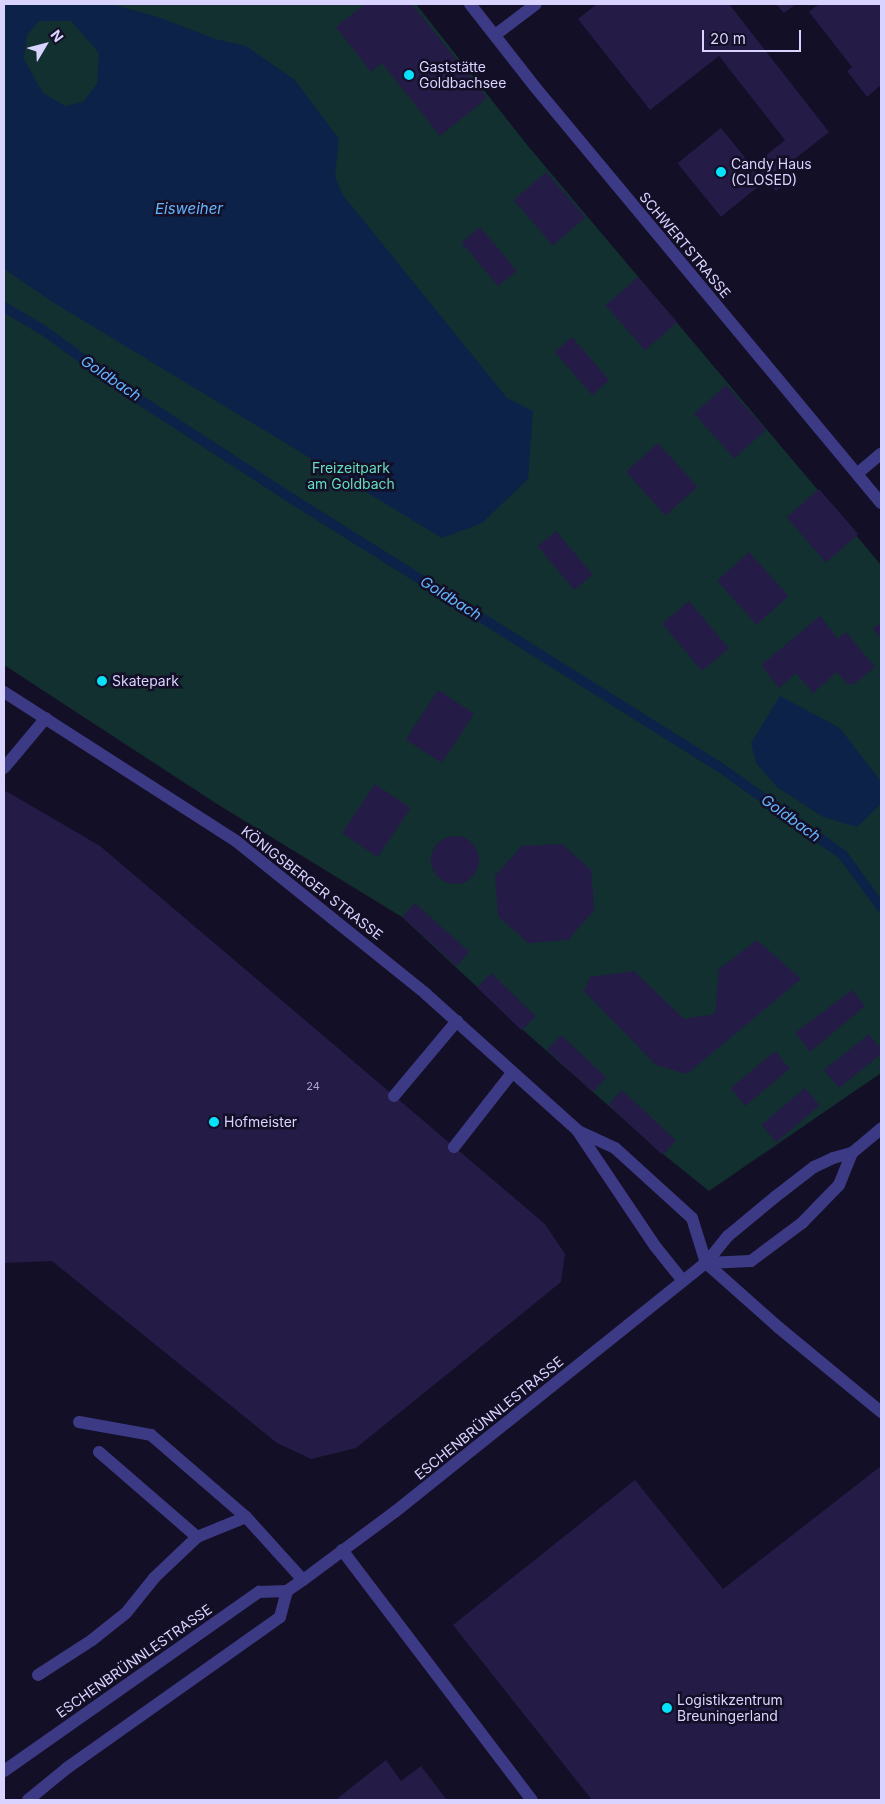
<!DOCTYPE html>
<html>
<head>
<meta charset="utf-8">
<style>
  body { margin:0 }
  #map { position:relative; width:885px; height:1804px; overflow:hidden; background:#130f26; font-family:Inter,sans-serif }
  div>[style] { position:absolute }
  .green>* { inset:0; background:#12302f }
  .water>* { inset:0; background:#0c2248 }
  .stream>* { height:10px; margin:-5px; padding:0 5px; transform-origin:5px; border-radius:5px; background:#0c2248 }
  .building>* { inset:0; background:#241b47; transform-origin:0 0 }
  .round { border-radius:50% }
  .service>* { height:12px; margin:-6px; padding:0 6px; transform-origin:6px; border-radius:6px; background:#3d3a85 }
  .minor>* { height:12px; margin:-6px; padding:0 6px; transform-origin:6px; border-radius:6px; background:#3d3a85 }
  .tertiary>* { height:12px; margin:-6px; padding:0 6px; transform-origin:6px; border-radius:6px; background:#3d3a85 }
  .dots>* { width:14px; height:14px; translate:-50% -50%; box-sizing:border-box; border:2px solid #130f26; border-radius:50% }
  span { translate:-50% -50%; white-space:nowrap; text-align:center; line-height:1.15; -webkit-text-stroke:5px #130f26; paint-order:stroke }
  .number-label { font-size:11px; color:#aca6d1 }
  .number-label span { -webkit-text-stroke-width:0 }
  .poi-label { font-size:14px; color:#d9d4ff }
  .left { translate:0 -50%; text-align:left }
  .street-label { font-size:14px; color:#d9d4ff }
  .park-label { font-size:14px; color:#5fe0c0 }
  .water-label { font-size:15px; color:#62b6ff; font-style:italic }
  .frame { position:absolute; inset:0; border:5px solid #d9d4ff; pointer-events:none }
  .north { position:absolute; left:20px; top:20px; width:50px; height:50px; -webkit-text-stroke:4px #130f26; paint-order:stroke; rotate:53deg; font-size:14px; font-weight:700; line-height:20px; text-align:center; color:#d9d4ff }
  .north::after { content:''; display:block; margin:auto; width:18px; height:22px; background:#d9d4ff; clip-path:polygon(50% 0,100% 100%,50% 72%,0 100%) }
  .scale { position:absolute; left:702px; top:30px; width:99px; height:22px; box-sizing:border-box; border:2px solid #d9d4ff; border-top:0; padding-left:6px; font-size:15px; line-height:18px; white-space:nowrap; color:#d9d4ff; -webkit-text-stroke:4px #130f26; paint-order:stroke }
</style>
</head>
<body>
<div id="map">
  <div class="green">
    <div style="clip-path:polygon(4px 4px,416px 4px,528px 146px,881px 565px,881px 1073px,709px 1191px,663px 1154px,523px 1030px,402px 917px,217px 804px,4px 665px)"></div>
  </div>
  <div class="water">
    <div style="clip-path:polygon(evenodd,4px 4px,111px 4px,158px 17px,215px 39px,246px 46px,295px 80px,339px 139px,335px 177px,343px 195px,507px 398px,533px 411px,528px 479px,482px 523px,442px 538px,51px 301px,4px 269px,4px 4px,39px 21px,71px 21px,99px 53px,97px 84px,83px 102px,65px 106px,43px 93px,24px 59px,27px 35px,39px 21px)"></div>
    <div style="clip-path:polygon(780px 696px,840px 728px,881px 782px,881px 804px,857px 827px,823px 817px,777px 787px,756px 763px,751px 743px)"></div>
  </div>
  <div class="stream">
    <div style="left:4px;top:307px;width:45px;rotate:30.5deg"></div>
    <div style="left:43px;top:330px;width:116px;rotate:35.9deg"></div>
    <div style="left:137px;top:398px;width:187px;rotate:33deg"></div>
    <div style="left:294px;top:500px;width:504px;rotate:32.11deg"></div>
    <div style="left:721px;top:768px;width:150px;rotate:35.5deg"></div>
    <div style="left:843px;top:855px;width:64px;rotate:53.8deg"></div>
  </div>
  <div class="building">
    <div style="clip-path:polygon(365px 4px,412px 4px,487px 98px,440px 136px,382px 63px,371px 72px,336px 27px)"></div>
    <div style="clip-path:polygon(597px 4px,729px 4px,829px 132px,786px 166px,794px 177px,776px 191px,755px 164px,785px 140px,719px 56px,650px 110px,578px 19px)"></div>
    <div style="clip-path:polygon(776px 4px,796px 4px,784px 13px)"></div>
    <div style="clip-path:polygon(819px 4px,881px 5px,881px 85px,867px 97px,847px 71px,852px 67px,809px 12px)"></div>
    <div style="left:721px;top:128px;width:69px;height:56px;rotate:51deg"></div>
    <div style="left:546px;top:172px;width:60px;height:43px;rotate:49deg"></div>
    <div style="left:480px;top:227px;width:57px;height:24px;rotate:50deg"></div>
    <div style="left:638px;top:277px;width:60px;height:43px;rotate:49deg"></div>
    <div style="left:572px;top:337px;width:57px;height:23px;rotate:49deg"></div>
    <div style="left:726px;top:385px;width:60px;height:43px;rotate:48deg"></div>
    <div style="left:658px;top:443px;width:59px;height:43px;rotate:48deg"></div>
    <div style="left:819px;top:489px;width:60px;height:43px;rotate:49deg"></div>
    <div style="left:556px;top:531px;width:57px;height:24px;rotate:50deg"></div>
    <div style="left:749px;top:552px;width:59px;height:43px;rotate:48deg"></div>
    <div style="left:689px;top:601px;width:62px;height:35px;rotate:50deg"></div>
    <div style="clip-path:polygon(820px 616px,838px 639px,846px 632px,875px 667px,854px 684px,847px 684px,837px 672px,813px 693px,796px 673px,779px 688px,761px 665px)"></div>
    <div style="clip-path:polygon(881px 622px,881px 638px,873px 629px)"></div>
    <div style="left:438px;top:690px;width:43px;height:59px;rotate:33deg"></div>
    <div style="left:375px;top:784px;width:43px;height:59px;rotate:34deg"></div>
    <div style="clip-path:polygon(6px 791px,100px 846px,545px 1224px,565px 1254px,561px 1282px,356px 1448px,311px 1459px,277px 1443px,52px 1261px,4px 1263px,4px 794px)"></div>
    <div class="round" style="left:431px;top:836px;width:48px;height:48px"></div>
    <div style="clip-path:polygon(562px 844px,591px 870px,594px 910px,568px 940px,528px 943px,498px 916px,495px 876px,522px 846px)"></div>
    <div style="left:415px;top:903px;width:73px;height:19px;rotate:42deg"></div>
    <div style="clip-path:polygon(757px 940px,801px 979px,687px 1074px,656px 1065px,584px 991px,590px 977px,634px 971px,684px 1019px,715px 1014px,719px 969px)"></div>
    <div style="left:491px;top:973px;width:62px;height:20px;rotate:44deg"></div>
    <div style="clip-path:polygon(852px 990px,865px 1006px,810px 1052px,795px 1033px)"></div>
    <div style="clip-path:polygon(869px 1034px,881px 1049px,881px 1054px,839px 1088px,824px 1070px)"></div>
    <div style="left:561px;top:1035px;width:62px;height:20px;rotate:43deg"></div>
    <div style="left:775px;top:1051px;width:23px;height:58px;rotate:50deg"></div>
    <div style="left:805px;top:1088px;width:23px;height:57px;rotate:50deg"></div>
    <div style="left:622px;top:1090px;width:74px;height:20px;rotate:43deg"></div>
    <div style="clip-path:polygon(881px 1466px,881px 1800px,592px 1800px,453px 1625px,635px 1480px,723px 1589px)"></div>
    <div style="clip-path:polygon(386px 1760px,401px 1781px,421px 1766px,447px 1800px,340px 1800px,338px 1798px)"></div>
  </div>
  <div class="service">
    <div style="left:858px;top:473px;width:30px;rotate:-40deg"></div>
    <div style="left:4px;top:768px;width:65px;rotate:-50deg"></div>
    <div style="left:394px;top:1096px;width:98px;rotate:-50deg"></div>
    <div style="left:454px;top:1147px;width:94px;rotate:-51.9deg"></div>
    <div style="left:706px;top:1263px;width:96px;rotate:41.6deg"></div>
    <div style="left:778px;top:1327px;width:134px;rotate:39.5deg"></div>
    <div style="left:79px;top:1422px;width:73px;rotate:10.2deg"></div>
    <div style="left:151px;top:1435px;width:125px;rotate:40.8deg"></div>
    <div style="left:246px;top:1517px;width:85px;rotate:47.9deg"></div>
    <div style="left:99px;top:1452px;width:130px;rotate:40.9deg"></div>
    <div style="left:342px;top:1550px;width:314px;rotate:52.8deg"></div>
    <div style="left:38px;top:1675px;width:64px;rotate:-32.9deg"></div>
    <div style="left:92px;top:1640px;width:43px;rotate:-38.5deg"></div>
    <div style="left:126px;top:1613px;width:45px;rotate:-51.3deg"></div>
    <div style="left:154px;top:1578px;width:59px;rotate:-43.6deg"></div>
    <div style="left:197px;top:1537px;width:53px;rotate:-22.2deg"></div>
  </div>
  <div class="minor">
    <div style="left:470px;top:4px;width:105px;rotate:51.9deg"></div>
    <div style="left:535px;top:87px;width:541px;rotate:50.25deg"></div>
    <div style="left:495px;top:35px;width:51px;rotate:-37.1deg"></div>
    <div style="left:4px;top:692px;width:276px;rotate:32.7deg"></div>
    <div style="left:236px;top:841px;width:244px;rotate:38.8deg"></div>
    <div style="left:426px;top:994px;width:203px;rotate:42deg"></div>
    <div style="left:577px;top:1130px;width:140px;rotate:56.1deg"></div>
    <div style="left:655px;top:1246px;width:45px;rotate:51.3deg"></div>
    <div style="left:578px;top:1131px;width:41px;rotate:24.7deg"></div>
    <div style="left:615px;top:1148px;width:104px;rotate:42.3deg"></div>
    <div style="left:692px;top:1218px;width:47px;rotate:72.7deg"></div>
  </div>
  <div class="tertiary">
    <div style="left:706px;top:1263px;width:45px;rotate:-2.5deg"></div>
    <div style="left:751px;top:1261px;width:64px;rotate:-36.7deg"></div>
    <div style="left:802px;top:1223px;width:53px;rotate:-45.8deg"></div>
    <div style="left:839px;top:1185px;width:35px;rotate:-68deg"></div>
    <div style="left:852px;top:1153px;width:38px;rotate:-40deg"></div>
    <div style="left:4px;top:1771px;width:312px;rotate:-35.1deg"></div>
    <div style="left:259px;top:1592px;width:28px;rotate:-2deg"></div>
    <div style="left:287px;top:1591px;width:19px;rotate:-35deg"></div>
    <div style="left:303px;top:1580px;width:116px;rotate:-36.6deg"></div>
    <div style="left:396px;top:1511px;width:397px;rotate:-38.7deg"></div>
    <div style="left:706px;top:1263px;width:35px;rotate:-51deg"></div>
    <div style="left:728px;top:1236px;width:61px;rotate:-39.7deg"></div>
    <div style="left:775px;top:1197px;width:49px;rotate:-37.6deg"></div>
    <div style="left:814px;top:1167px;width:21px;rotate:-25deg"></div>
    <div style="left:833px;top:1158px;width:20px;rotate:-15deg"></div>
    <div style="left:28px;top:1800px;width:50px;rotate:-39.4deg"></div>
    <div style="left:67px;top:1768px;width:261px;rotate:-35.3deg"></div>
    <div style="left:280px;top:1617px;width:27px;rotate:-75deg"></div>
  </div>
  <div class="dots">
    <div style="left:409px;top:75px;background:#00e5ff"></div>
    <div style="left:721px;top:172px;background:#00e5ff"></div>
    <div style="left:102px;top:681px;background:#00e5ff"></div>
    <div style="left:214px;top:1122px;background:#00e5ff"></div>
    <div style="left:667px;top:1708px;background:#00e5ff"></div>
  </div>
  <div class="number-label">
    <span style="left:313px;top:1086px">24</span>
  </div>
  <div class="poi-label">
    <span class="left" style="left:419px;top:75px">Gaststätte<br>Goldbachsee</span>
    <span class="left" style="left:731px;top:172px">Candy Haus<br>(CLOSED)</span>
    <span class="left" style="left:112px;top:681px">Skatepark</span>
    <span class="left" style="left:224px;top:1122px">Hofmeister</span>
    <span class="left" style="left:677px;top:1708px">Logistikzentrum<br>Breuningerland</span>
  </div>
  <div class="street-label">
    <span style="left:685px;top:245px;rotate:50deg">SCHWERTSTRASSE</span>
    <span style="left:312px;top:883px;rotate:38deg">KÖNIGSBERGER STRASSE</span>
    <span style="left:489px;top:1418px;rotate:-39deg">ESCHENBRÜNNLESTRASSE</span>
    <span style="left:134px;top:1661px;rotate:-35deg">ESCHENBRÜNNLESTRASSE</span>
  </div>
  <div class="park-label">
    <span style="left:351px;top:476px">Freizeitpark<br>am Goldbach</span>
  </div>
  <div class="water-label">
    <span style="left:189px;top:209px">Eisweiher</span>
    <span style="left:111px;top:378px;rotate:34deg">Goldbach</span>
    <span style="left:451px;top:598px;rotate:32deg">Goldbach</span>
    <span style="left:791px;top:818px;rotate:36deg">Goldbach</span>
  </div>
  <div class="frame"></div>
  <div class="north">N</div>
  <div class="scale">20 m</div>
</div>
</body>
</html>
